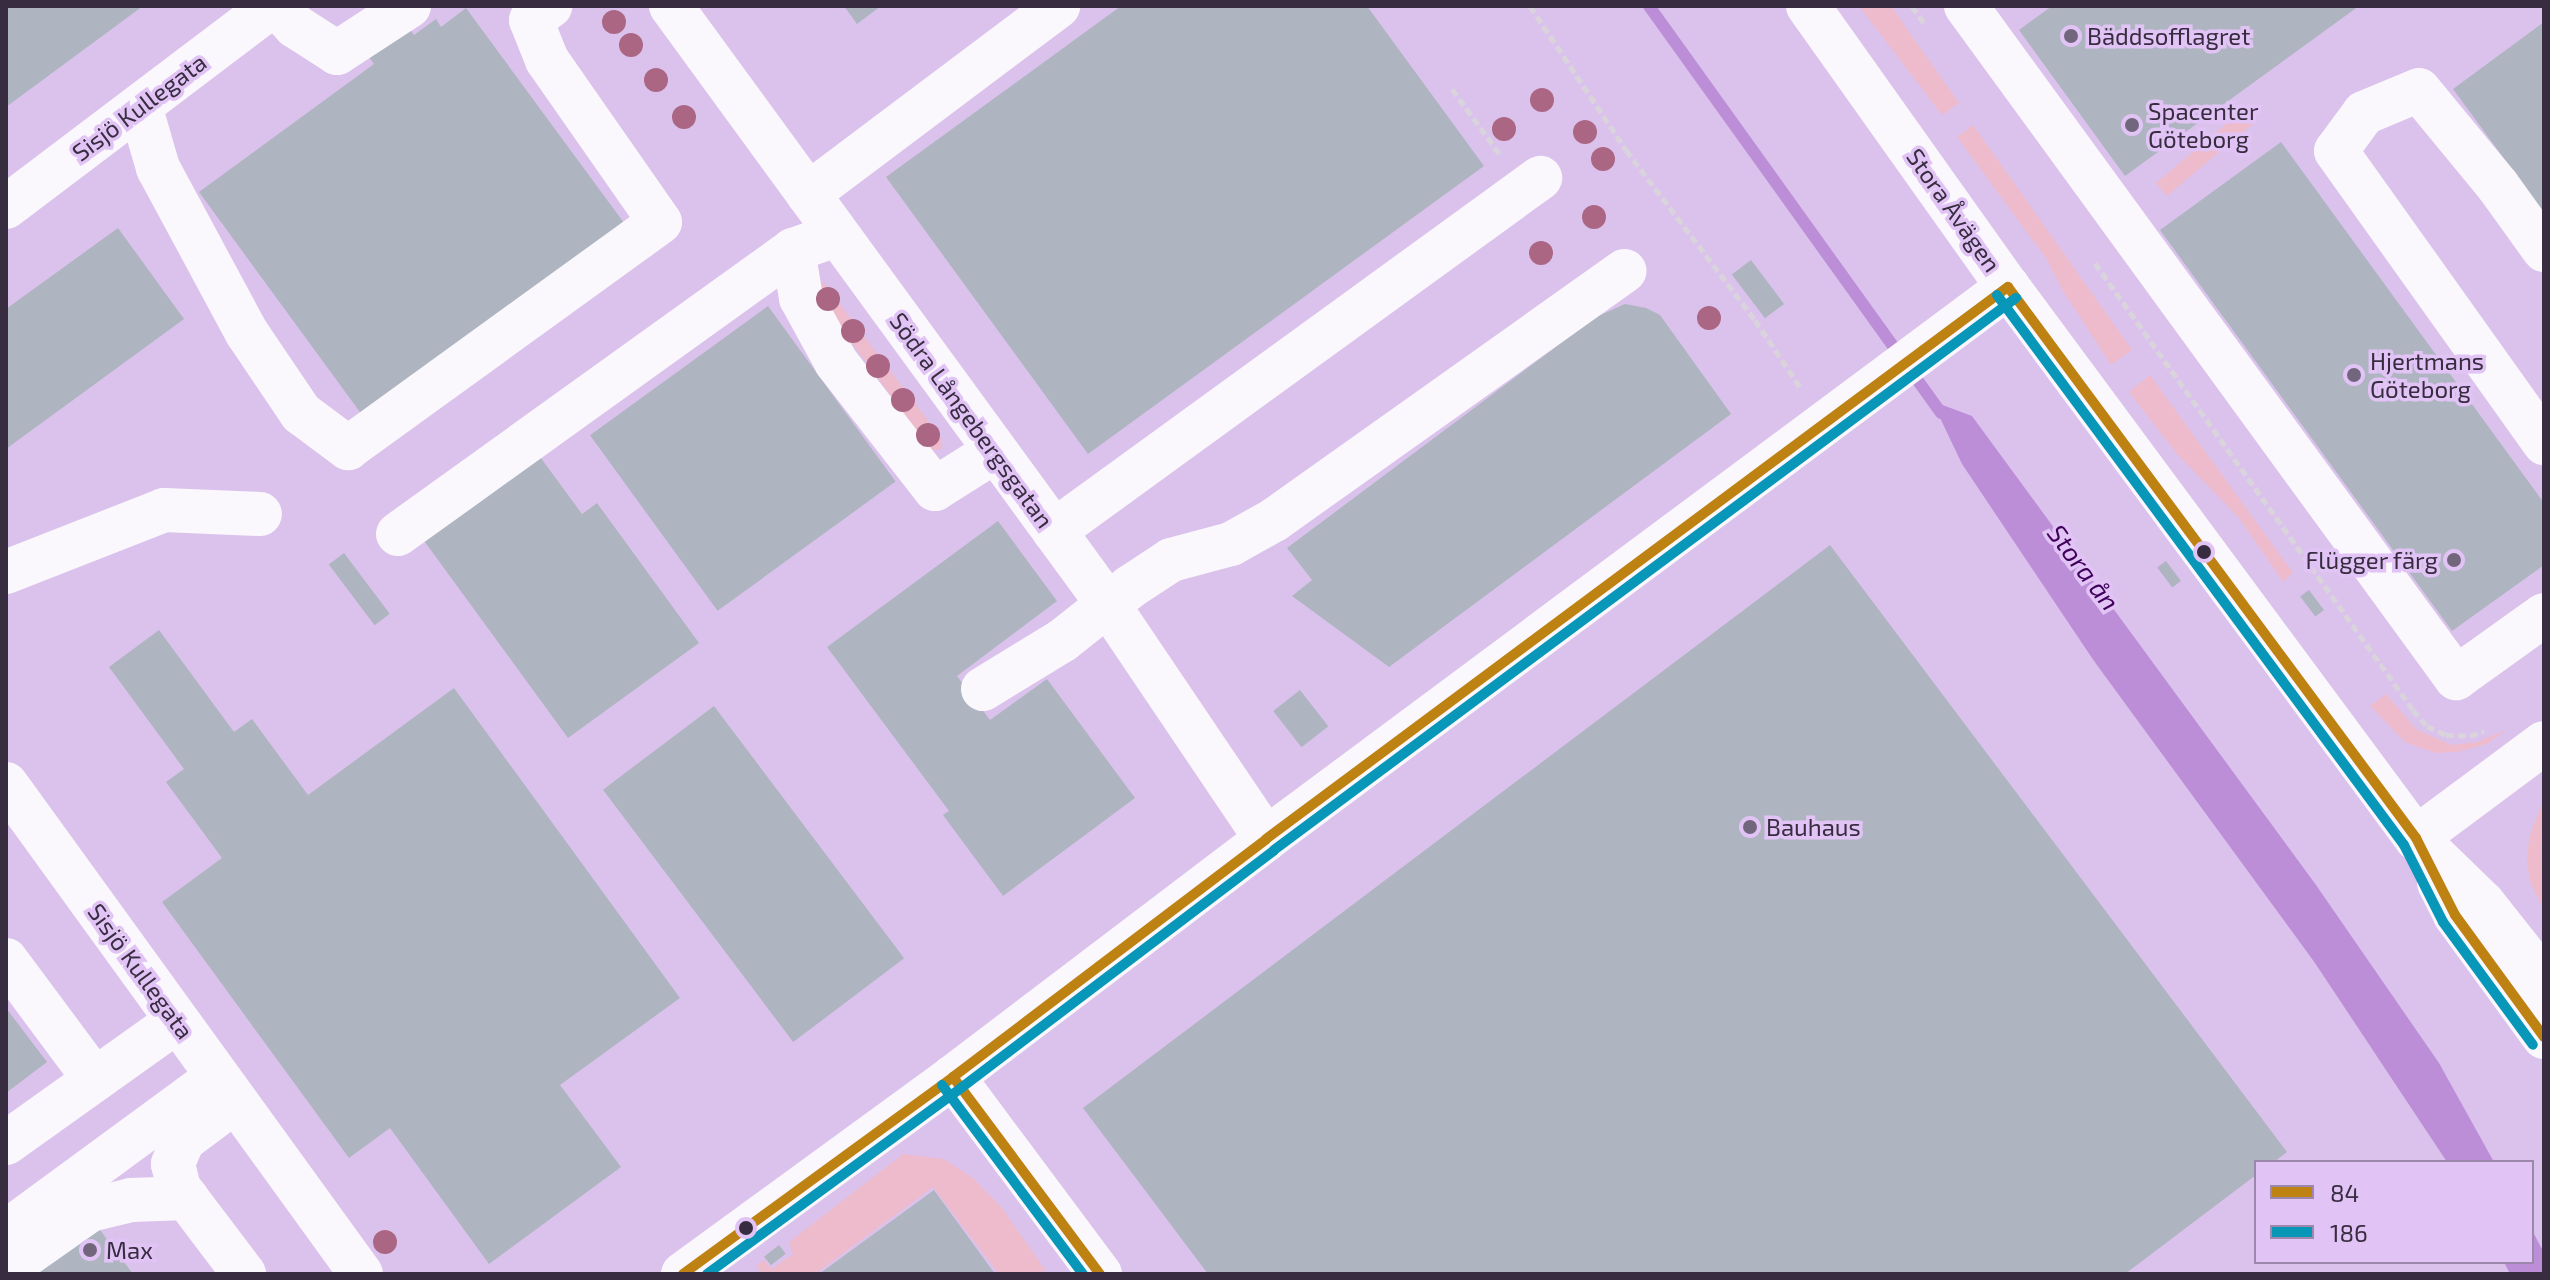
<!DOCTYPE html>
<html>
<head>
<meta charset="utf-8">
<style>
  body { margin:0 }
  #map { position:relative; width:2550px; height:1280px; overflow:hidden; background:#dfcfea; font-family:"Exo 2",sans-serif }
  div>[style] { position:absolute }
  .built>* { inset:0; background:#dbc2ec }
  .green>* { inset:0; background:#edbbcc; transform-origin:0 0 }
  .water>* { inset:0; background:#bc8ed8 }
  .stream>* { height:12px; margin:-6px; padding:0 6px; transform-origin:6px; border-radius:6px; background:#bc8ed8 }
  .building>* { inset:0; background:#aeb5c0; transform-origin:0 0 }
  .path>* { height:5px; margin-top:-2.5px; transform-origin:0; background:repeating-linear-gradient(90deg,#d9d4dc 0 8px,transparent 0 12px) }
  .minor>* { height:44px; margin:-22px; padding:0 22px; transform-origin:22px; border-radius:22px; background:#faf8fc }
  .bus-1>* { height:10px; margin:-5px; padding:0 5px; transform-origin:5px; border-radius:5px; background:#be8213 }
  .bus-2>* { height:10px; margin:-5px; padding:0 5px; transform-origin:5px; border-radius:5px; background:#0896b9 }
  .trees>* { width:24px; height:24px; margin:-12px; border-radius:50%; background:#ab6684 }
  .dots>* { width:22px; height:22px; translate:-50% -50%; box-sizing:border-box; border:4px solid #e1c4f5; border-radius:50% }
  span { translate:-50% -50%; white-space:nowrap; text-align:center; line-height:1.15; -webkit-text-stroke:7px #e1c4f5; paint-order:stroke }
  .poi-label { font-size:24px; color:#382d40 }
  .left { translate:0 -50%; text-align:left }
  .right { translate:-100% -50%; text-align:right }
  .street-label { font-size:24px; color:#382d40 }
  .water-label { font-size:26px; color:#3f005a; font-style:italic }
  .frame { position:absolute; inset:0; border:8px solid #382d40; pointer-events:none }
  .legend { position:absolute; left:2254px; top:1160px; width:280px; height:104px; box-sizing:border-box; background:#e1c4f5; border:2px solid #9d88ad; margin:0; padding:10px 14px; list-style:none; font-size:24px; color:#382d40 }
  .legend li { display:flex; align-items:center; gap:16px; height:40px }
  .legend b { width:40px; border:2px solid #9d88ad }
</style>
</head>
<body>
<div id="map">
  <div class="built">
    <div style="clip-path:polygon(evenodd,6px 6px,2544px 6px,2544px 1274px,6px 1274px,6px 6px,2256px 1162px,2532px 1162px,2532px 1262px,2256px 1262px,2256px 1162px)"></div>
  </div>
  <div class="green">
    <div style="clip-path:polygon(1859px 6px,1891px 6px,1959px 103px,1942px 115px)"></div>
    <div style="left:2244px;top:109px;width:17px;height:115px;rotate:50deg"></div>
    <div style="clip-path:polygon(1973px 125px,2132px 350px,2111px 365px,2063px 291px,2046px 258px,1957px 137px)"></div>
    <div style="clip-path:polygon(823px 282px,941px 438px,942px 449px,931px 450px,820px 300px,820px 284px)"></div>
    <div style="clip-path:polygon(2150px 375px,2293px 573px,2283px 582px,2239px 518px,2177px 454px,2129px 392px)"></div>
    <div style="clip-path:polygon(2386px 694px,2416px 729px,2451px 745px,2477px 742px,2506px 730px,2487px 744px,2457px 752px,2436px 753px,2421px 748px,2405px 742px,2370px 706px)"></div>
    <div style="clip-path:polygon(2544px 797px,2541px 839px,2544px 911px,2530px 882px,2527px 862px,2529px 838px)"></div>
    <div style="clip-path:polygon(903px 1154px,944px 1159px,973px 1178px,1002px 1208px,1046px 1271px,999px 1274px,933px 1187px,815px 1274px,762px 1274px,756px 1266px,764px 1260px,772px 1269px,793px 1254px,789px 1242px)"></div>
  </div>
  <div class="water">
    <div style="clip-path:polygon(1932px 401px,1972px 416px,2316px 885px,2439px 1063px,2494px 1162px,2447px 1162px,2315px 963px,2094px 661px,1962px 464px)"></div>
    <div style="clip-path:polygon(2532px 1230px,2544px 1253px,2544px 1274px,2510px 1274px,2504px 1262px,2532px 1262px)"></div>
  </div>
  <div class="stream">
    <div style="left:1649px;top:6px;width:501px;rotate:54.34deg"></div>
  </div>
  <div class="building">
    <div style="clip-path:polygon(6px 6px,143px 6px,6px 107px)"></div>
    <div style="clip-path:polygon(844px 6px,881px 6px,857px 24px)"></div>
    <div style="clip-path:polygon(1121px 6px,1367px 6px,1484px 166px,1088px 454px,886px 177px)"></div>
    <div style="clip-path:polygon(2052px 6px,2359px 6px,2125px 176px,2019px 30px)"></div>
    <div style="clip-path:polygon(466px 8px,627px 227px,365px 419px,199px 192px,374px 64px,361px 47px,402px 17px,414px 35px,436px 19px,441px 27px)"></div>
    <div style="clip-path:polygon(2544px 22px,2544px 213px,2453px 89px)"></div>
    <div style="clip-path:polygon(2281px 142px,2544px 503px,2544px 565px,2452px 631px,2160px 230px)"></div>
    <div style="clip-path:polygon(118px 228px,184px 319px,6px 449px,6px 309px)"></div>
    <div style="left:1751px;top:260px;width:55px;height:24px;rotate:53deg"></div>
    <div style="clip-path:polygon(1625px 304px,1646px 308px,1660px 315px,1731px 414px,1389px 667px,1292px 596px,1312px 580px,1287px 548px,1596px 317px)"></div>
    <div style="left:768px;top:306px;width:217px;height:220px;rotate:54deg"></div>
    <div style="clip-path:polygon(538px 454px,582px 514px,597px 503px,699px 643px,568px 738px,422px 538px)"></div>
    <div style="clip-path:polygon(998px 521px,1057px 601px,957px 676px,990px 720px,1047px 679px,1135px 798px,1003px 896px,943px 815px,949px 811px,827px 647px)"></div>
    <div style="clip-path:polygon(1830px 545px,2287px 1152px,2274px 1162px,2256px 1162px,2256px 1175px,2125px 1274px,1208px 1274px,1083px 1108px)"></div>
    <div style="left:344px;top:553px;width:76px;height:19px;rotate:53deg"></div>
    <div style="left:2166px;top:561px;width:25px;height:11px;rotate:53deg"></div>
    <div style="left:2309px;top:590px;width:25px;height:11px;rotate:53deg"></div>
    <div style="clip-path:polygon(159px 630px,234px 732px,252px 719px,308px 795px,454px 688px,680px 998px,560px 1085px,621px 1167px,489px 1264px,390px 1128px,349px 1158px,162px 902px,222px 858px,166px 782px,184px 769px,109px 667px)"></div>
    <div style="left:1300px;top:690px;width:46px;height:34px;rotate:52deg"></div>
    <div style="left:714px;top:706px;width:316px;height:139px;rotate:53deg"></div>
    <div style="clip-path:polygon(6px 1008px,47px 1062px,6px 1093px)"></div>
    <div style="clip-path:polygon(934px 1190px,995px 1274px,819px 1274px)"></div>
    <div style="clip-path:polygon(97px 1226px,133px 1274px,33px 1274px)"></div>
    <div style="left:779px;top:1245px;width:11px;height:19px;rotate:52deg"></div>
  </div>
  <div class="path">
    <div style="left:1530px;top:6px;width:173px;rotate:56.3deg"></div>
    <div style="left:1626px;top:150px;width:213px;rotate:52.8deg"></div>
    <div style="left:1755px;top:320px;width:81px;rotate:56.1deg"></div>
    <div style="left:1912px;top:6px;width:21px;rotate:55deg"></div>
    <div style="left:1452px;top:89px;width:83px;rotate:53.8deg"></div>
    <div style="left:2095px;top:263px;width:549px;rotate:54.57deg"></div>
    <div style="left:2413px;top:710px;width:21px;rotate:49deg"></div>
    <div style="left:2427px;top:726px;width:21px;rotate:25deg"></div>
    <div style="left:2446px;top:735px;width:24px;rotate:2deg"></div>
    <div style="left:2470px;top:736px;width:15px;rotate:-20deg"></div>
  </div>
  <div class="minor">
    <div style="left:277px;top:6px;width:27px;rotate:48deg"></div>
    <div style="left:295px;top:26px;width:50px;rotate:32.7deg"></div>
    <div style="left:337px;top:53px;width:86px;rotate:-33.1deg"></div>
    <div style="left:671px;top:6px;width:743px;rotate:53.87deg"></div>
    <div style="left:1109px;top:606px;width:281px;rotate:56deg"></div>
    <div style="left:1808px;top:6px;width:345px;rotate:54.6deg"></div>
    <div style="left:2008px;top:287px;width:686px;rotate:53.48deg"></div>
    <div style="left:2416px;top:838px;width:93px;rotate:44.1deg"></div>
    <div style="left:2483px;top:903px;width:98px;rotate:51.6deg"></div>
    <div style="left:1966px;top:6px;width:832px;rotate:53.9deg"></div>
    <div style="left:2456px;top:678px;width:108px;rotate:-35.6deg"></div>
    <div style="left:140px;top:106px;width:65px;rotate:73.8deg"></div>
    <div style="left:158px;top:168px;width:187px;rotate:61.7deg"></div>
    <div style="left:247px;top:333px;width:97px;rotate:56deg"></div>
    <div style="left:301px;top:413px;width:59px;rotate:36.7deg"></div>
    <div style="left:348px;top:448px;width:385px;rotate:-35.9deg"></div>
    <div style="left:660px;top:222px;width:198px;rotate:-124.9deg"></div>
    <div style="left:547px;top:60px;width:43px;rotate:-111.8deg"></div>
    <div style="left:531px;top:20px;width:24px;rotate:-36deg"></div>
    <div style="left:808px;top:194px;width:313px;rotate:-36.9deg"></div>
    <div style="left:6px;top:207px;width:333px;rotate:-37.1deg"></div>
    <div style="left:793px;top:250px;width:49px;rotate:80.5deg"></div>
    <div style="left:801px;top:298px;width:73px;rotate:61.3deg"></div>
    <div style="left:836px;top:362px;width:161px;rotate:52.1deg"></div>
    <div style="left:935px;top:489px;width:71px;rotate:-32.3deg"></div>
    <div style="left:2544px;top:250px;width:79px;rotate:-125.7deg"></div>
    <div style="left:2498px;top:186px;width:124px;rotate:-129.5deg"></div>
    <div style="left:2419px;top:90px;width:60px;rotate:157.3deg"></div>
    <div style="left:2364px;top:113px;width:47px;rotate:126.4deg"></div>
    <div style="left:2336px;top:151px;width:359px;rotate:54.5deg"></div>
    <div style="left:1054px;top:531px;width:601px;rotate:-35.99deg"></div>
    <div style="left:398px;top:534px;width:486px;rotate:-35.7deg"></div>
    <div style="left:793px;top:250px;width:46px;rotate:-19.2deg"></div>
    <div style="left:6px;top:572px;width:170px;rotate:-21.4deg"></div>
    <div style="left:164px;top:510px;width:96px;rotate:2.4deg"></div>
    <div style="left:983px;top:689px;width:94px;rotate:-31.5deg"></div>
    <div style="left:1063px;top:640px;width:85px;rotate:-38.3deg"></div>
    <div style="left:1130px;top:587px;width:49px;rotate:-33.4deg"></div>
    <div style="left:1171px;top:560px;width:62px;rotate:-14.9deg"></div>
    <div style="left:1231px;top:544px;width:49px;rotate:-29.2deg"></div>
    <div style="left:1274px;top:520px;width:430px;rotate:-35.4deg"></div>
    <div style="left:6px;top:784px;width:605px;rotate:54.08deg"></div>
    <div style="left:2416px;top:838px;width:159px;rotate:-36.6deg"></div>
    <div style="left:2439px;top:883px;width:36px;rotate:63deg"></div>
    <div style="left:2455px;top:915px;width:151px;rotate:53.9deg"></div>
    <div style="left:6px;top:960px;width:149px;rotate:53.4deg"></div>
    <div style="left:953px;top:1077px;width:246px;rotate:53.3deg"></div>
    <div style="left:234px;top:1102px;width:64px;rotate:143.3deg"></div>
    <div style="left:183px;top:1140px;width:26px;rotate:113deg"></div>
    <div style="left:173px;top:1164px;width:25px;rotate:76deg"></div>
    <div style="left:179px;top:1188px;width:108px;rotate:52.9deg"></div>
    <div style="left:6px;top:1143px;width:210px;rotate:-35.5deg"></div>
    <div style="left:6px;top:1232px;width:262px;rotate:-36.3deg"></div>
    <div style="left:8px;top:1274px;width:14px;rotate:-56deg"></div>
    <div style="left:16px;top:1262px;width:90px;rotate:-35.1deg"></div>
    <div style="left:90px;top:1210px;width:42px;rotate:-13.7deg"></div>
    <div style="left:131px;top:1200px;width:56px;rotate:-2deg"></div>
    <div style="left:683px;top:1274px;width:334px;rotate:-36.1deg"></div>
    <div style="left:953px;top:1077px;width:393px;rotate:-37.2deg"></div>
    <div style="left:1266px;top:839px;width:925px;rotate:-36.65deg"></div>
  </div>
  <div class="bus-1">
    <div style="left:2008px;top:287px;width:686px;rotate:53.48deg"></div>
    <div style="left:2416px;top:838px;width:86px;rotate:63.1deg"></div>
    <div style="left:2455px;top:915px;width:151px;rotate:53.9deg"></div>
    <div style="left:953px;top:1077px;width:246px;rotate:53.3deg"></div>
    <div style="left:683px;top:1274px;width:334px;rotate:-36.1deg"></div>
    <div style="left:953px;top:1077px;width:393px;rotate:-37.2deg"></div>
    <div style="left:1266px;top:839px;width:925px;rotate:-36.65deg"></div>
  </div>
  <div class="bus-2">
    <div style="left:1997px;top:295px;width:684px;rotate:53.5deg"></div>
    <div style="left:2404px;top:845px;width:86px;rotate:63.1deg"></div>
    <div style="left:2443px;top:922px;width:152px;rotate:53.8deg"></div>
    <div style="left:942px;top:1085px;width:236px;rotate:53.3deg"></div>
    <div style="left:707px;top:1274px;width:315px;rotate:-36.2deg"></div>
    <div style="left:961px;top:1088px;width:393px;rotate:-37.2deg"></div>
    <div style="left:1274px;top:850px;width:925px;rotate:-36.65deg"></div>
  </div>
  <div class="trees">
    <div style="left:614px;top:22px"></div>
    <div style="left:631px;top:45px"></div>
    <div style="left:656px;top:80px"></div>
    <div style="left:1542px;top:100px"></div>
    <div style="left:684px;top:117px"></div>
    <div style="left:1504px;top:129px"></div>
    <div style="left:1585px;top:132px"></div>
    <div style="left:1603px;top:159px"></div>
    <div style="left:1594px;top:217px"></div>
    <div style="left:1541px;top:253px"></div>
    <div style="left:828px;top:299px"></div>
    <div style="left:1709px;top:318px"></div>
    <div style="left:853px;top:331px"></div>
    <div style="left:878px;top:366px"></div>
    <div style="left:903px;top:400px"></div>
    <div style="left:928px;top:435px"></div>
    <div style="left:385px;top:1242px"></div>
  </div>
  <div class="dots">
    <div style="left:2071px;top:36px;background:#72667c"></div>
    <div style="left:2132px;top:125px;background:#72667c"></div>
    <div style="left:2354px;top:375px;background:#72667c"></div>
    <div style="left:2204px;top:552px;background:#382d40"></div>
    <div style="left:2454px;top:560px;background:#72667c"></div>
    <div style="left:1750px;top:827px;background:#72667c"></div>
    <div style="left:746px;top:1228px;background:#382d40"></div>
    <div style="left:90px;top:1250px;background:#72667c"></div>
  </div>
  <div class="poi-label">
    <span class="left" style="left:2087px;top:36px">Bäddsofflagret</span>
    <span class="left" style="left:2148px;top:125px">Spacenter<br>Göteborg</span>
    <span class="left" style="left:2370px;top:375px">Hjertmans<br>Göteborg</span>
    <span class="right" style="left:2438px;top:560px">Flügger färg</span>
    <span class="left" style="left:1766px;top:827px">Bauhaus</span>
    <span class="left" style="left:106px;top:1250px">Max</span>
  </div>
  <div class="street-label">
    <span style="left:139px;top:107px;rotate:-37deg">Sisjö Kullegata</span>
    <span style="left:1954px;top:210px;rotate:55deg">Stora Åvägen</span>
    <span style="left:972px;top:420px;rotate:54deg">Södra Långebergsgatan</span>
    <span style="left:141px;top:971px;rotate:54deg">Sisjö Kullegata</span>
  </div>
  <div class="water-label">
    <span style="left:2084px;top:567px;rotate:53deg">Stora ån</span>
  </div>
  <div class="frame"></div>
  <ul class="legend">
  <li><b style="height:10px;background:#be8213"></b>84</li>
  <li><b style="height:10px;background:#0896b9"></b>186</li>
  </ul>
</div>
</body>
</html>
